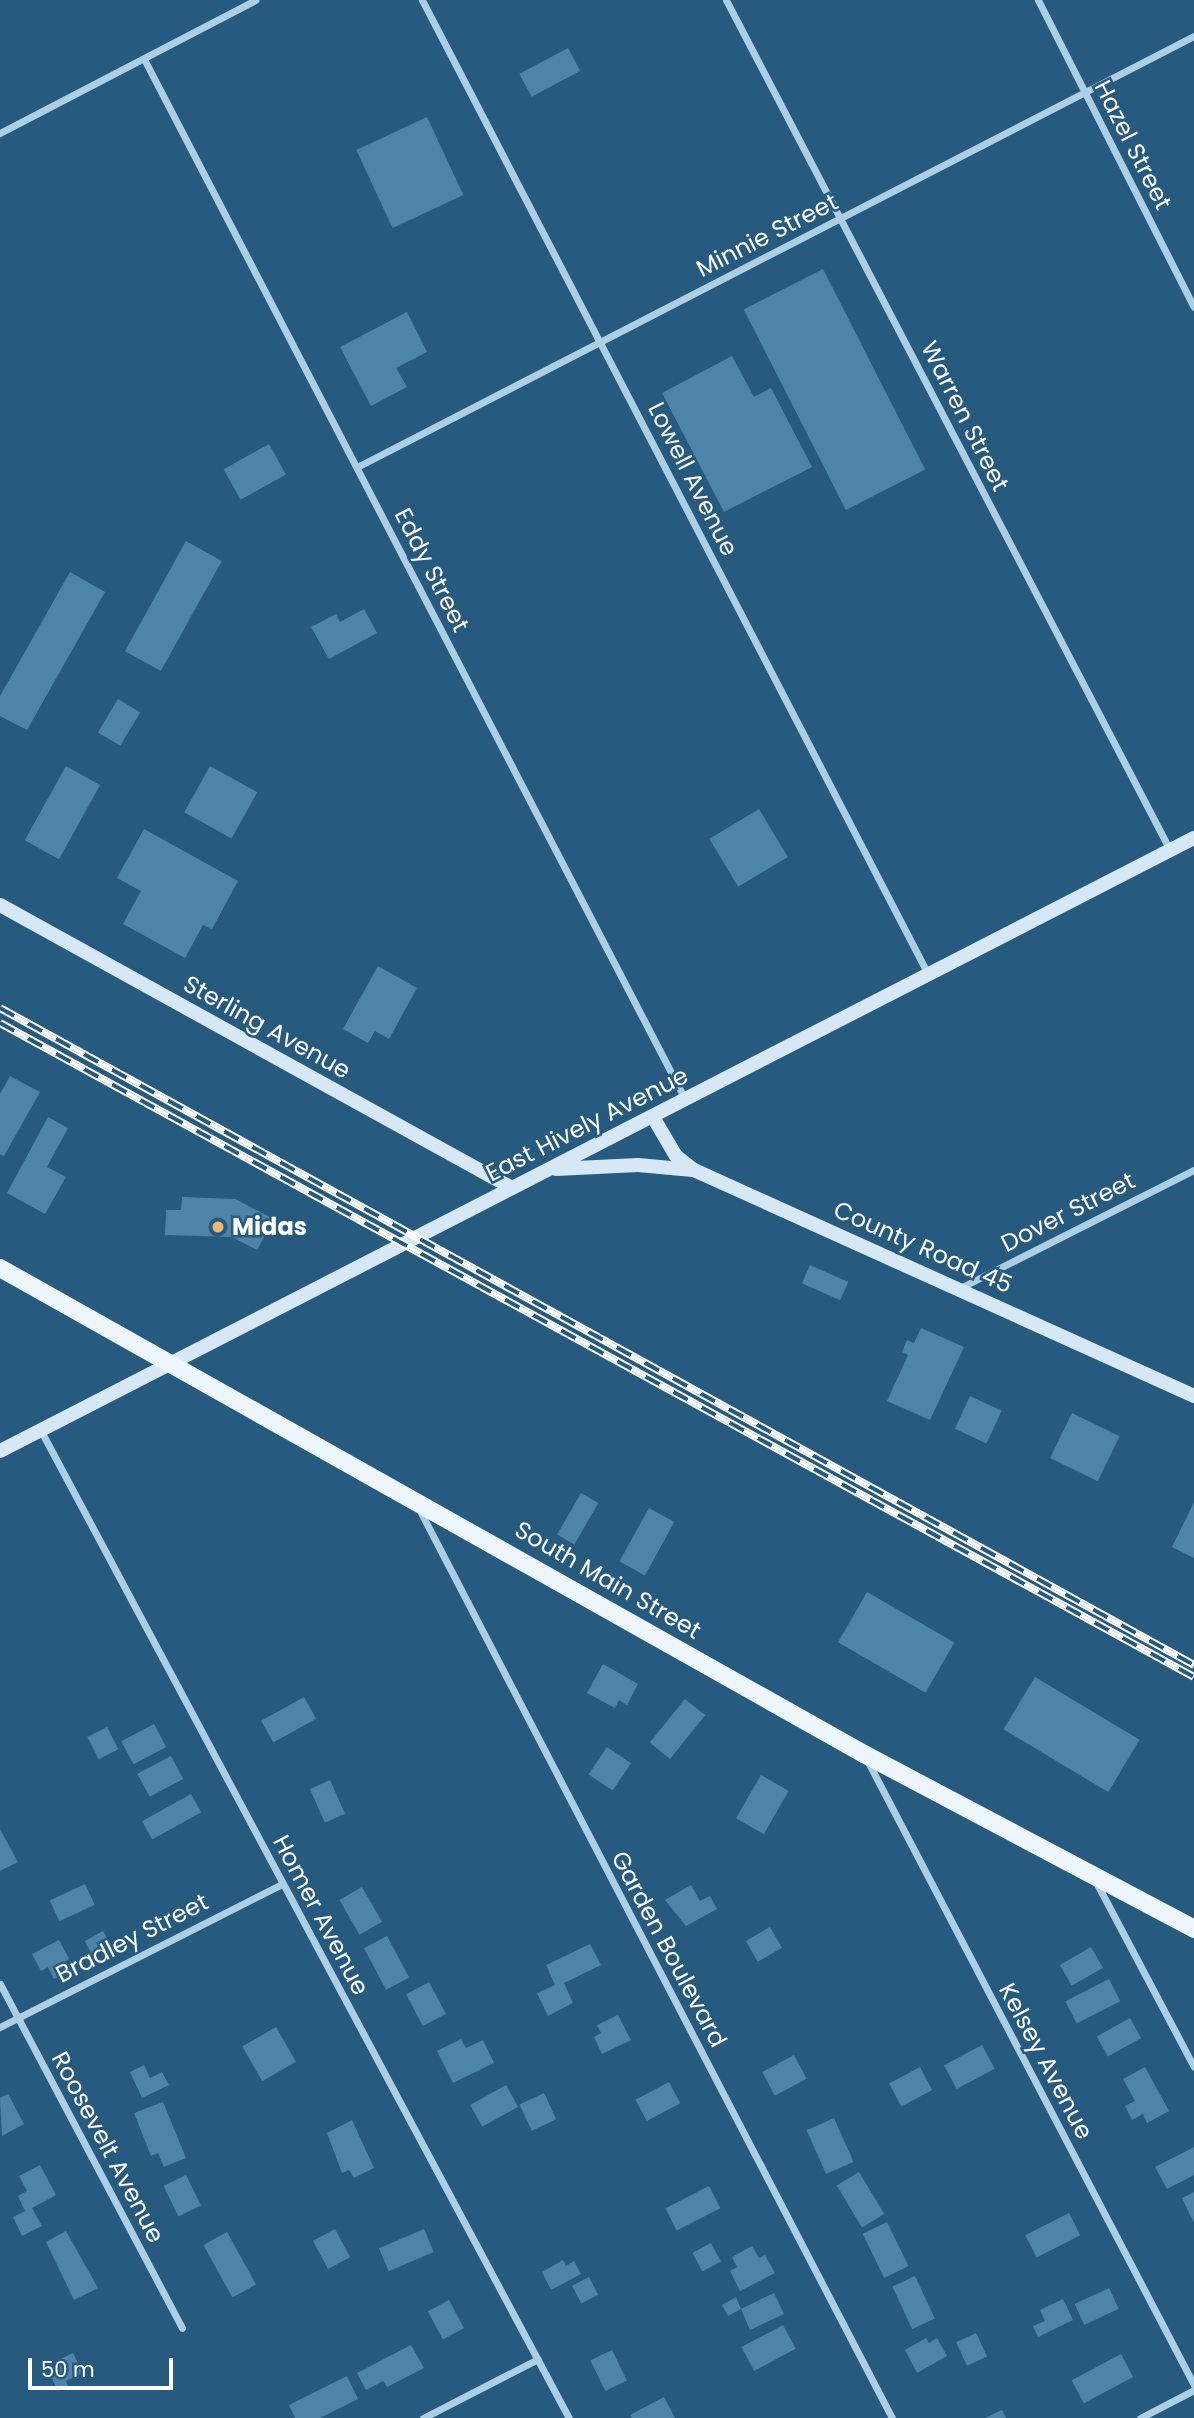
<!DOCTYPE html>
<html>
<head>
<meta charset="utf-8">
<style>
  body { margin:0 }
  #map { position:relative; width:1194px; height:2418px; overflow:hidden; background:#265a7f; font-family:Poppins,sans-serif }
  div>[style] { position:absolute }
  .building>* { inset:0; background:#4e84a8; transform-origin:0 0 }
  .street>* { height:7px; margin:-3.5px; padding:0 3.5px; transform-origin:3.5px; border-radius:3.5px; background:#accfe6 }
  .secondary>* { height:14px; margin:-7px; padding:0 7px; transform-origin:7px; border-radius:7px; background:#d6e8f5 }
  .primary>* { height:18px; margin:-9px; padding:0 9px; transform-origin:9px; border-radius:9px; background:#edf6fd }
  .rail>* { height:8px; margin-top:-4px; transform-origin:0; background:repeating-linear-gradient(90deg,#265a7f 0 16px,#fff 0 32px); box-sizing:border-box; border-block:2px solid #fff }
  .dots>* { width:19px; height:19px; translate:-50% -50%; box-sizing:border-box; border:4px solid #265a7f; border-radius:50% }
  span { translate:-50% -50%; white-space:nowrap; text-align:center; line-height:1.15; -webkit-text-stroke:5px #265a7f; paint-order:stroke }
  .street-label { font-size:24px; color:#fff }
  .poi-label { font-size:24px; color:#fff; font-weight:700 }
  .left { translate:0 -50%; text-align:left }
  .scale { position:absolute; left:28px; top:2358px; width:145px; height:32px; box-sizing:border-box; border:4px solid #fff; border-top:0; padding-left:9px; font-size:21px; line-height:24px; white-space:nowrap; color:#fff; -webkit-text-stroke:5px #265a7f; paint-order:stroke }
</style>
</head>
<body>
<div id="map">
  <div class="building">
    <div style="left:568px;top:48px;width:26px;height:55px;rotate:62deg"></div>
    <div style="left:427px;top:117px;width:86px;height:78px;rotate:65deg"></div>
    <div style="left:823px;top:269px;width:225px;height:89px;rotate:63deg"></div>
    <div style="clip-path:polygon(407px 312px,427px 352px,396px 368px,407px 387px,371px 406px,340px 347px)"></div>
    <div style="clip-path:polygon(732px 356px,754px 397px,771px 388px,812px 467px,724px 512px,662px 393px)"></div>
    <div style="left:269px;top:444px;width:35px;height:52px;rotate:61deg"></div>
    <div style="left:186px;top:541px;width:41px;height:126px;rotate:29deg"></div>
    <div style="clip-path:polygon(70px 572px,105px 592px,27px 730px,0 716px,0 696px)"></div>
    <div style="clip-path:polygon(364px 609px,377px 633px,329px 659px,311px 627px,336px 614px,340px 622px)"></div>
    <div style="left:118px;top:699px;width:26px;height:39px;rotate:31deg"></div>
    <div style="left:66px;top:766px;width:39px;height:85px;rotate:29deg"></div>
    <div style="left:210px;top:766px;width:54px;height:53px;rotate:29deg"></div>
    <div style="left:759px;top:809px;width:56px;height:58px;rotate:59deg"></div>
    <div style="clip-path:polygon(144px 829px,238px 881px,212px 929px,203px 925px,185px 958px,123px 924px,141px 891px,117px 878px)"></div>
    <div style="clip-path:polygon(378px 966px,417px 988px,389px 1039px,375px 1031px,368px 1043px,343px 1029px)"></div>
    <div style="clip-path:polygon(10px 1076px,40px 1092px,4px 1156px,0 1154px,0 1094px)"></div>
    <div style="clip-path:polygon(48px 1117px,68px 1128px,47px 1167px,66px 1177px,45px 1214px,7px 1193px)"></div>
    <div style="clip-path:polygon(182px 1197px,235px 1199px,274px 1219px,257px 1250px,232px 1237px,165px 1235px,166px 1210px,181px 1210px)"></div>
    <div style="left:810px;top:1265px;width:42px;height:20px;rotate:24deg"></div>
    <div style="clip-path:polygon(921px 1328px,964px 1347px,930px 1420px,887px 1401px,908px 1355px,902px 1352px,907px 1340px,914px 1343px)"></div>
    <div style="left:970px;top:1396px;width:35px;height:36px;rotate:25deg"></div>
    <div style="left:1072px;top:1413px;width:53px;height:50px;rotate:26deg"></div>
    <div style="left:581px;top:1493px;width:20px;height:48px;rotate:30deg"></div>
    <div style="clip-path:polygon(1194px 1502px,1194px 1558px,1172px 1547px)"></div>
    <div style="left:649px;top:1508px;width:29px;height:61px;rotate:29deg"></div>
    <div style="left:867px;top:1592px;width:101px;height:58px;rotate:30deg"></div>
    <div style="clip-path:polygon(603px 1664px,638px 1684px,627px 1705px,619px 1700px,615px 1708px,587px 1693px)"></div>
    <div style="left:1035px;top:1677px;width:122px;height:61px;rotate:31deg"></div>
    <div style="left:304px;top:1697px;width:25px;height:49px;rotate:61deg"></div>
    <div style="left:685px;top:1699px;width:26px;height:56px;rotate:39deg"></div>
    <div style="left:154px;top:1724px;width:26px;height:37px;rotate:62deg"></div>
    <div style="left:107px;top:1727px;width:25px;height:22px;rotate:63deg"></div>
    <div style="left:607px;top:1747px;width:29px;height:33px;rotate:34deg"></div>
    <div style="left:171px;top:1756px;width:26px;height:38px;rotate:62deg"></div>
    <div style="left:761px;top:1775px;width:32px;height:50px;rotate:30deg"></div>
    <div style="left:330px;top:1780px;width:37px;height:22px;rotate:66deg"></div>
    <div style="left:191px;top:1794px;width:21px;height:56px;rotate:61deg"></div>
    <div style="clip-path:polygon(0 1829px,18px 1862px,0 1871px)"></div>
    <div style="left:85px;top:1884px;width:23px;height:39px;rotate:65deg"></div>
    <div style="clip-path:polygon(691px 1885px,700px 1901px,710px 1896px,717px 1909px,686px 1926px,665px 1900px)"></div>
    <div style="left:362px;top:1887px;width:40px;height:26px;rotate:60deg"></div>
    <div style="left:770px;top:1927px;width:24px;height:28px;rotate:60deg"></div>
    <div style="left:103px;top:1931px;width:18px;height:21px;rotate:61deg"></div>
    <div style="left:387px;top:1936px;width:47px;height:26px;rotate:62deg"></div>
    <div style="clip-path:polygon(59px 1940px,69px 1959px,61px 1964px,66px 1973px,54px 1979px,48px 1967px,41px 1971px,32px 1954px)"></div>
    <div style="clip-path:polygon(590px 1944px,601px 1965px,564px 1983px,573px 2003px,548px 2016px,537px 1993px,555px 1985px,546px 1965px)"></div>
    <div style="left:1091px;top:1947px;width:24px;height:36px;rotate:60deg"></div>
    <div style="left:1109px;top:1979px;width:25px;height:49px;rotate:63deg"></div>
    <div style="left:429px;top:1982px;width:36px;height:26px;rotate:62deg"></div>
    <div style="clip-path:polygon(618px 2015px,631px 2040px,602px 2054px,594px 2037px,601px 2033px,597px 2025px)"></div>
    <div style="left:1130px;top:2018px;width:23px;height:38px;rotate:61deg"></div>
    <div style="left:276px;top:2027px;width:40px;height:39px;rotate:60deg"></div>
    <div style="clip-path:polygon(461px 2039px,466px 2048px,483px 2040px,494px 2063px,453px 2083px,437px 2051px)"></div>
    <div style="left:982px;top:2045px;width:27px;height:43px;rotate:62deg"></div>
    <div style="left:794px;top:2055px;width:27px;height:36px;rotate:62deg"></div>
    <div style="clip-path:polygon(144px 2065px,150px 2078px,162px 2072px,169px 2085px,142px 2098px,130px 2072px)"></div>
    <div style="left:920px;top:2067px;width:26px;height:35px;rotate:62deg"></div>
    <div style="clip-path:polygon(1145px 2067px,1169px 2111px,1147px 2123px,1143px 2114px,1132px 2120px,1125px 2106px,1135px 2101px,1123px 2079px)"></div>
    <div style="left:669px;top:2082px;width:24px;height:38px;rotate:62deg"></div>
    <div style="left:506px;top:2085px;width:25px;height:41px;rotate:61deg"></div>
    <div style="left:544px;top:2093px;width:29px;height:27px;rotate:65deg"></div>
    <div style="clip-path:polygon(8px 2094px,24px 2124px,2px 2136px,0 2098px)"></div>
    <div style="clip-path:polygon(163px 2102px,186px 2158px,164px 2167px,158px 2153px,151px 2156px,134px 2113px)"></div>
    <div style="left:834px;top:2118px;width:48px;height:30px;rotate:66deg"></div>
    <div style="clip-path:polygon(352px 2120px,374px 2168px,354px 2178px,349px 2170px,342px 2173px,327px 2133px)"></div>
    <div style="clip-path:polygon(1194px 2147px,1194px 2175px,1167px 2189px,1155px 2167px)"></div>
    <div style="clip-path:polygon(40px 2165px,56px 2195px,32px 2208px,42px 2226px,22px 2236px,13px 2217px,25px 2211px,18px 2196px,27px 2191px,19px 2176px)"></div>
    <div style="left:859px;top:2172px;width:49px;height:26px;rotate:59deg"></div>
    <div style="left:186px;top:2175px;width:34px;height:25px;rotate:64deg"></div>
    <div style="left:709px;top:2186px;width:25px;height:49px;rotate:63deg"></div>
    <div style="clip-path:polygon(1194px 2192px,1194px 2223px,1182px 2198px)"></div>
    <div style="left:1069px;top:2213px;width:25px;height:49px;rotate:63deg"></div>
    <div style="left:887px;top:2222px;width:49px;height:27px;rotate:64deg"></div>
    <div style="left:335px;top:2229px;width:32px;height:25px;rotate:62deg"></div>
    <div style="left:424px;top:2229px;width:25px;height:49px;rotate:67deg"></div>
    <div style="clip-path:polygon(66px 2231px,98px 2288px,74px 2300px,46px 2242px)"></div>
    <div style="left:227px;top:2232px;width:60px;height:27px;rotate:61deg"></div>
    <div style="left:711px;top:2243px;width:21px;height:21px;rotate:62deg"></div>
    <div style="clip-path:polygon(752px 2246px,759px 2258px,765px 2255px,775px 2273px,740px 2291px,730px 2271px,737px 2267px,732px 2257px)"></div>
    <div style="clip-path:polygon(563px 2260px,566px 2266px,574px 2261px,581px 2274px,551px 2290px,542px 2272px)"></div>
    <div style="left:915px;top:2276px;width:47px;height:25px;rotate:65deg"></div>
    <div style="left:589px;top:2277px;width:20px;height:19px;rotate:63deg"></div>
    <div style="left:1109px;top:2288px;width:23px;height:38px;rotate:65deg"></div>
    <div style="clip-path:polygon(774px 2293px,784px 2314px,750px 2330px,741px 2309px,728px 2316px,722px 2305px,736px 2297px,741px 2309px)"></div>
    <div style="clip-path:polygon(1063px 2299px,1073px 2320px,1038px 2337px,1033px 2326px,1045px 2321px,1040px 2310px)"></div>
    <div style="left:449px;top:2300px;width:32px;height:24px;rotate:62deg"></div>
    <div style="left:783px;top:2325px;width:27px;height:47px;rotate:62deg"></div>
    <div style="left:976px;top:2333px;width:26px;height:22px;rotate:65deg"></div>
    <div style="clip-path:polygon(926px 2338px,929px 2343px,937px 2338px,947px 2356px,917px 2373px,905px 2350px)"></div>
    <div style="clip-path:polygon(411px 2345px,424px 2368px,387px 2387px,383px 2381px,366px 2390px,357px 2373px)"></div>
    <div style="left:612px;top:2350px;width:34px;height:24px;rotate:64deg"></div>
    <div style="clip-path:polygon(73px 2353px,83px 2373px,66px 2381px,68px 2386px,58px 2391px,46px 2366px)"></div>
    <div style="left:1121px;top:2354px;width:26px;height:56px;rotate:62deg"></div>
    <div style="clip-path:polygon(347px 2376px,358px 2399px,320px 2418px,295px 2418px,289px 2405px)"></div>
    <div style="clip-path:polygon(664px 2397px,675px 2418px,632px 2418px,630px 2415px)"></div>
    <div style="clip-path:polygon(1002px 2410px,1006px 2418px,985px 2418px)"></div>
  </div>
  <div class="street">
    <div style="left:422px;top:0;width:1098px;rotate:62.55deg"></div>
    <div style="left:726px;top:0;width:959px;rotate:62.42deg"></div>
    <div style="left:1038px;top:0;width:344px;rotate:63.1deg"></div>
    <div style="left:144px;top:59px;width:1172px;rotate:62.52deg"></div>
    <div style="left:0;top:133px;width:288px;rotate:-27.5deg"></div>
    <div style="left:357px;top:467px;width:941px;rotate:-27.25deg"></div>
    <div style="left:960px;top:1288px;width:262px;rotate:-26.8deg"></div>
    <div style="left:41px;top:1431px;width:1119px;rotate:61.86deg"></div>
    <div style="left:418px;top:1507px;width:1027px;rotate:62.51deg"></div>
    <div style="left:867px;top:1760px;width:705px;rotate:62.38deg"></div>
    <div style="left:1096px;top:1882px;width:209px;rotate:62.1deg"></div>
    <div style="left:0;top:1984px;width:389px;rotate:62.1deg"></div>
    <div style="left:0;top:2027px;width:316px;rotate:-26.9deg"></div>
    <div style="left:423px;top:2418px;width:129px;rotate:-27.2deg"></div>
    <div style="left:1140px;top:2418px;width:61px;rotate:-27.4deg"></div>
  </div>
  <div class="secondary">
    <div style="left:0;top:905px;width:585px;rotate:28.93deg"></div>
    <div style="left:653px;top:1117px;width:45px;rotate:59.5deg"></div>
    <div style="left:676px;top:1156px;width:23px;rotate:38deg"></div>
    <div style="left:694px;top:1170px;width:549px;rotate:24.32deg"></div>
    <div style="left:556px;top:1169px;width:82px;rotate:-2.8deg"></div>
    <div style="left:638px;top:1165px;width:55px;rotate:5.2deg"></div>
    <div style="left:0;top:1451px;width:1342px;rotate:-27.18deg"></div>
  </div>
  <div class="primary">
    <div style="left:0;top:1268px;width:991px;rotate:29.36deg"></div>
    <div style="left:864px;top:1754px;width:374px;rotate:27.9deg"></div>
  </div>
  <div class="rail">
    <div style="left:0;top:1008px;width:1363px;rotate:28.82deg"></div>
    <div style="left:0;top:1023px;width:1361px;rotate:28.71deg"></div>
  </div>
  <div class="dots">
    <div style="left:218px;top:1227px;background:#efb871"></div>
  </div>
  <div class="street-label">
    <span style="left:1133px;top:145px;rotate:63deg">Hazel Street</span>
    <span style="left:767px;top:235px;rotate:-27deg">Minnie Street</span>
    <span style="left:965px;top:416px;rotate:63deg">Warren Street</span>
    <span style="left:693px;top:479px;rotate:63deg">Lowell Avenue</span>
    <span style="left:432px;top:570px;rotate:63deg">Eddy Street</span>
    <span style="left:267px;top:1027px;rotate:29deg">Sterling Avenue</span>
    <span style="left:587px;top:1124px;rotate:-27deg">East Hively Avenue</span>
    <span style="left:1068px;top:1212px;rotate:-27deg">Dover Street</span>
    <span style="left:923px;top:1247px;rotate:24deg">County Road 45</span>
    <span style="left:608px;top:1580px;rotate:30deg">South Main Street</span>
    <span style="left:321px;top:1915px;rotate:62deg">Homer Avenue</span>
    <span style="left:132px;top:1938px;rotate:-27deg">Bradley Street</span>
    <span style="left:669px;top:1949px;rotate:62deg">Garden Boulevard</span>
    <span style="left:1046px;top:2061px;rotate:62deg">Kelsey Avenue</span>
    <span style="left:108px;top:2147px;rotate:62deg">Roosevelt Avenue</span>
  </div>
  <div class="poi-label">
    <span class="left" style="left:232px;top:1227px">Midas</span>
  </div>
  <div class="scale">50 m</div>
</div>
</body>
</html>
